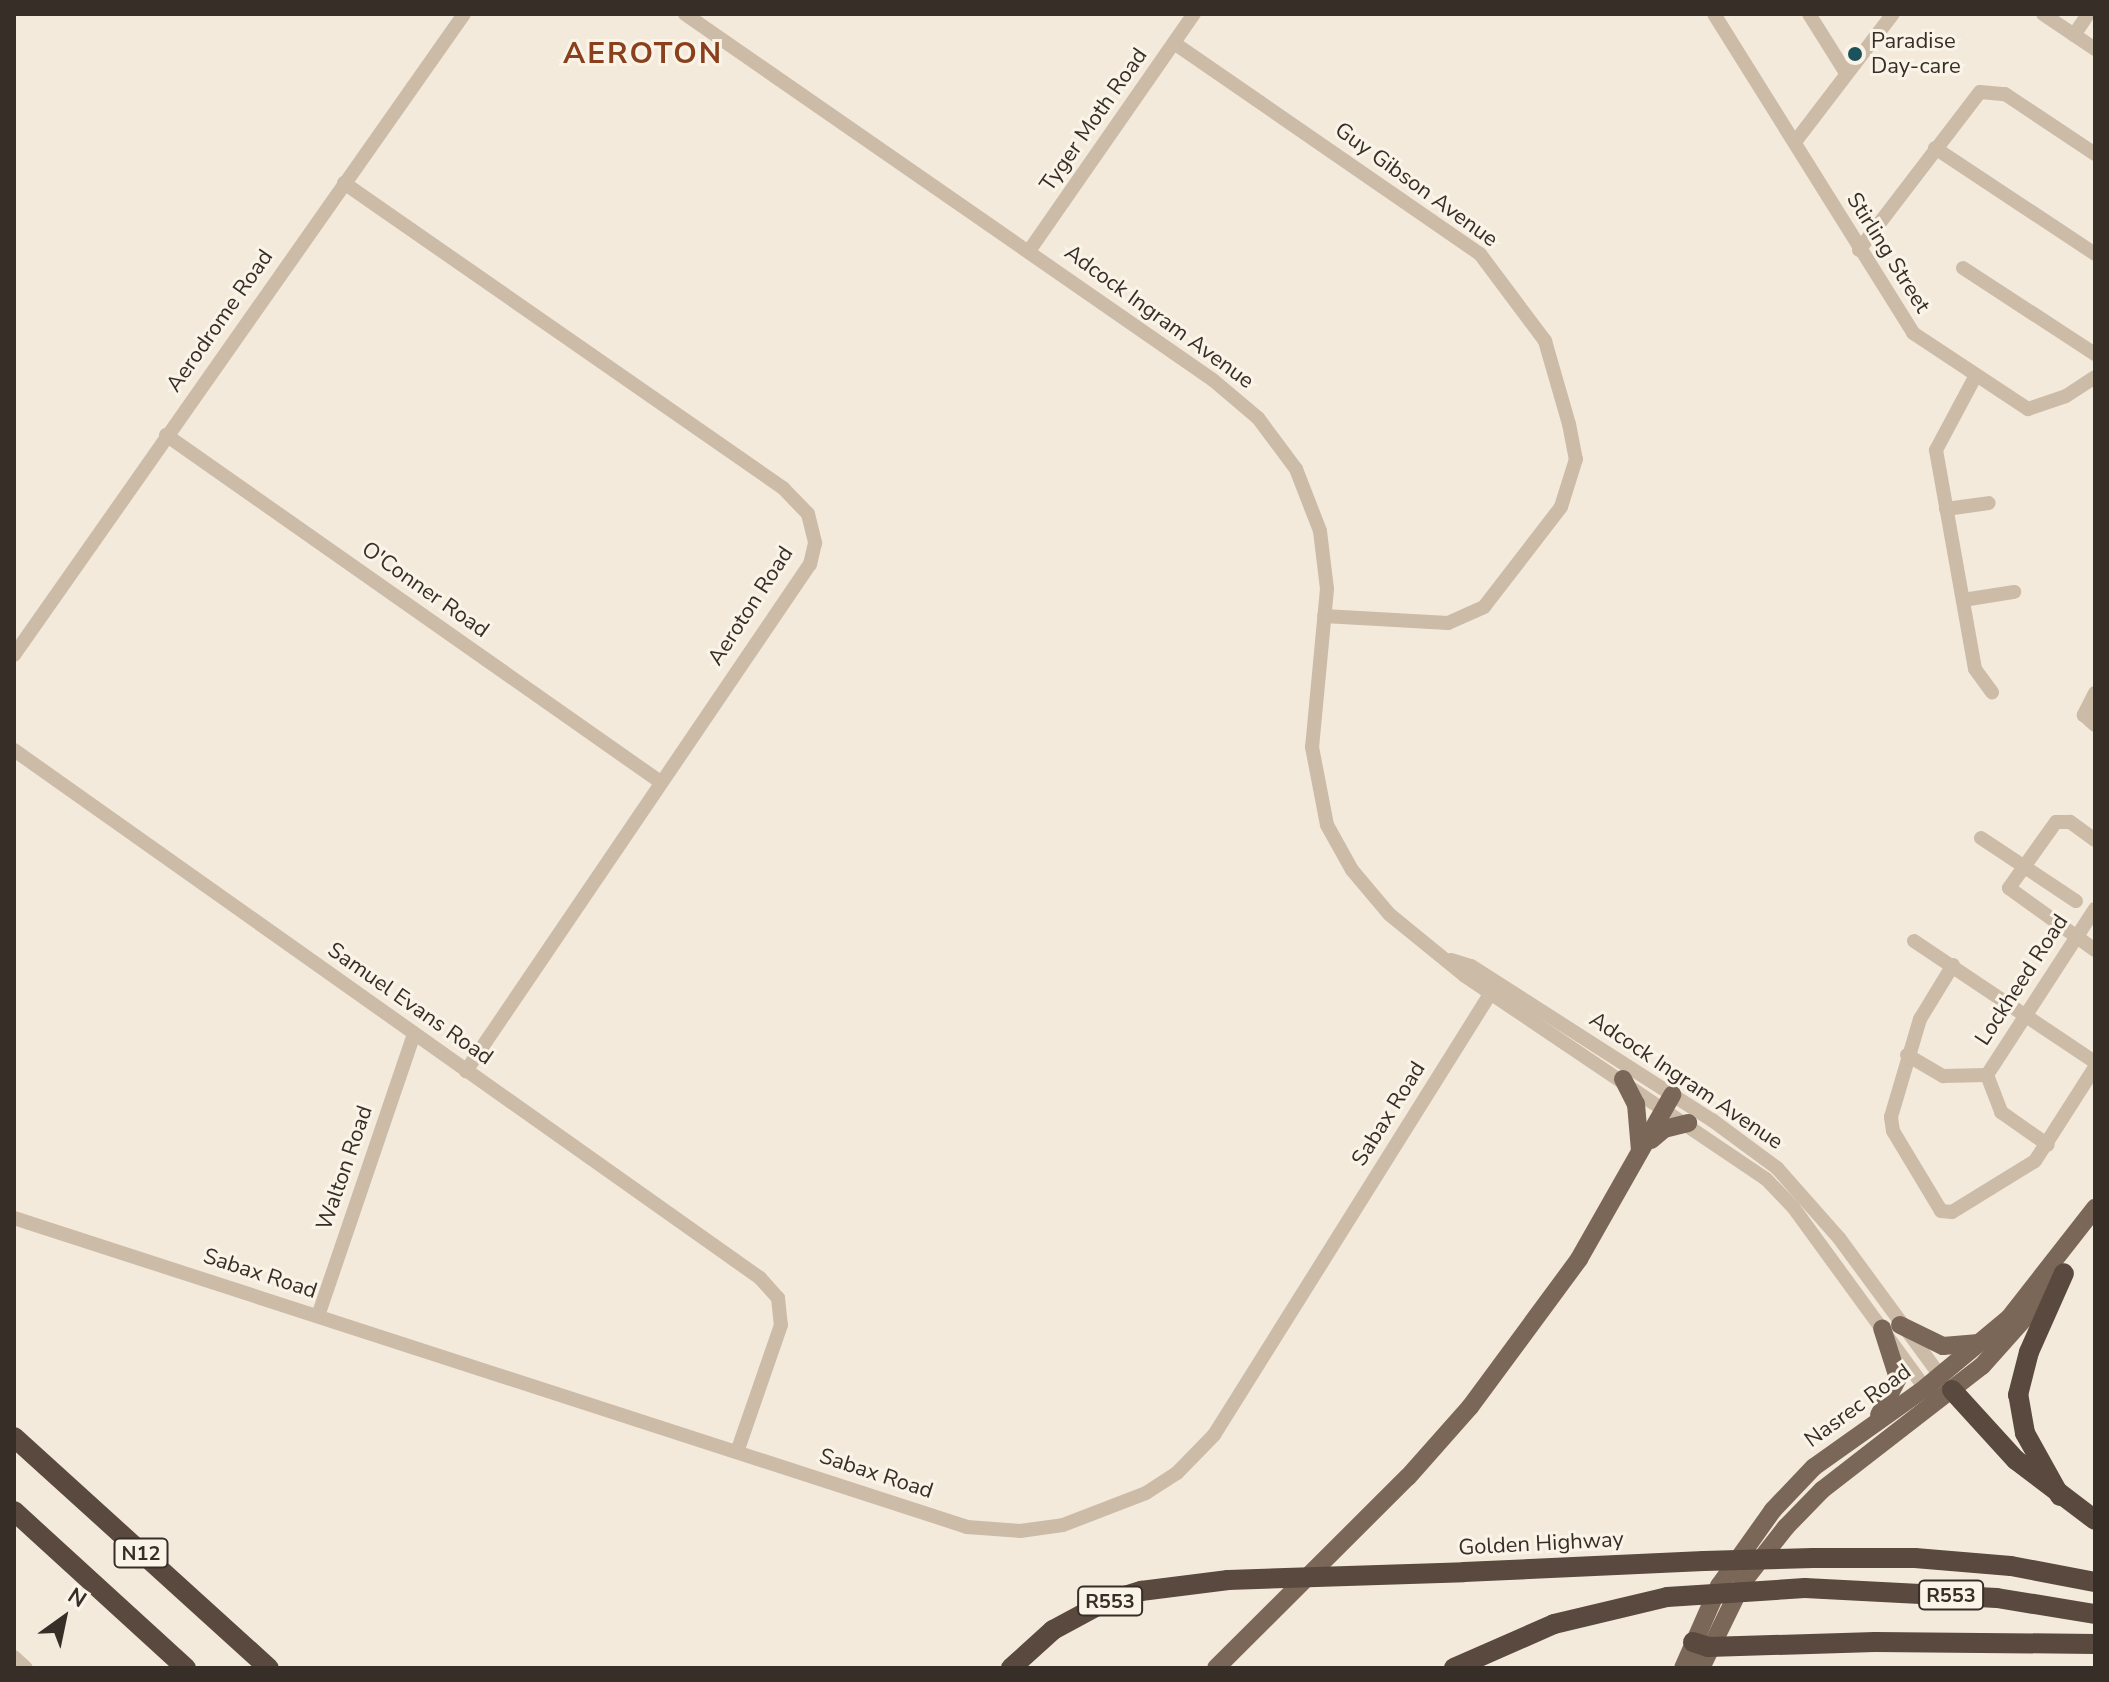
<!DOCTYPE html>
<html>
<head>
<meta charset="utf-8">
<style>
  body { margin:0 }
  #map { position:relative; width:2109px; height:1682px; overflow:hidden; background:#f3eadc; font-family:"Nunito Sans",sans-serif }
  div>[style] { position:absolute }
  .minor>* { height:14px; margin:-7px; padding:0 7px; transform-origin:7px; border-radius:7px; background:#ccbba7 }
  .major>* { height:18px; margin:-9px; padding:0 9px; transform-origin:9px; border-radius:9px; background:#7b6758 }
  .highway>* { height:20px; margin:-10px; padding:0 10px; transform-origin:10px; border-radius:10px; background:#59493e }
  .highway-bridge>* { height:20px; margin:-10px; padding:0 10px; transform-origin:10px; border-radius:10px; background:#59493e }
  .dots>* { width:22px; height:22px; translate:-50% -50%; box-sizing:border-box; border:4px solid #faf4e8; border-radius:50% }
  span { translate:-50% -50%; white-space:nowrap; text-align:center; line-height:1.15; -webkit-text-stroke:6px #faf4e8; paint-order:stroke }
  .shield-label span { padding:2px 6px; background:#faf4e8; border:2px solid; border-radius:6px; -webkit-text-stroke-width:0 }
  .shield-label { font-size:20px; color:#382e28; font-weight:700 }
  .poi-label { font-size:22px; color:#382e28 }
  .left { translate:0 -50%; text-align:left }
  .street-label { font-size:22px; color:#382e28 }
  .district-label { font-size:30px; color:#8b401d; font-weight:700; letter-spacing:2px }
  .frame { position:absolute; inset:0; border:16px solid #382e28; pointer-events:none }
  .north { position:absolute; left:24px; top:1578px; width:80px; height:80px; -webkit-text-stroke:6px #faf4e8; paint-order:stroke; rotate:33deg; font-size:22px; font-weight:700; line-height:32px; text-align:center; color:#382e28 }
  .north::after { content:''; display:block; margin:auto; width:28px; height:36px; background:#382e28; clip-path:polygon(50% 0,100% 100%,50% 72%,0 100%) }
</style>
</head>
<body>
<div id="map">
  <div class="minor">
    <div style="left:685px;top:14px;width:642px;rotate:34.73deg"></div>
    <div style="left:1213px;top:380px;width:59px;rotate:40.2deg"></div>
    <div style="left:1258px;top:418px;width:64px;rotate:53.3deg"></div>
    <div style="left:1296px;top:469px;width:66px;rotate:68.8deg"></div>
    <div style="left:1320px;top:531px;width:58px;rotate:83.1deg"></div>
    <div style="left:1327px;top:589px;width:159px;rotate:95.4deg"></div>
    <div style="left:1312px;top:747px;width:79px;rotate:79.1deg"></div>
    <div style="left:1327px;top:825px;width:51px;rotate:60.9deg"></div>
    <div style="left:1352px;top:870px;width:57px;rotate:49.9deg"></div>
    <div style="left:1389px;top:914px;width:98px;rotate:39.2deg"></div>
    <div style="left:1465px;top:976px;width:363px;rotate:34deg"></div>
    <div style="left:1766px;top:1179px;width:39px;rotate:46deg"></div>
    <div style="left:1793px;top:1207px;width:233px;rotate:53.9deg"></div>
    <div style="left:1714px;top:14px;width:376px;rotate:58deg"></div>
    <div style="left:1913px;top:333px;width:138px;rotate:33.5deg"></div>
    <div style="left:2028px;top:409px;width:40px;rotate:-18.9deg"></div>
    <div style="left:2066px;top:396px;width:35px;rotate:-33deg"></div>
    <div style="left:1809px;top:14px;width:70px;rotate:57.9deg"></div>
    <div style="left:2043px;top:14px;width:63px;rotate:33.9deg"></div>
    <div style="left:2074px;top:35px;width:25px;rotate:-56deg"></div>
    <div style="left:1174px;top:43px;width:372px;rotate:34.6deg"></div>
    <div style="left:1480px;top:254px;width:109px;rotate:53.2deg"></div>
    <div style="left:1545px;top:341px;width:86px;rotate:73.9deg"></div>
    <div style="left:1569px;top:424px;width:36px;rotate:79deg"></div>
    <div style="left:1576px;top:459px;width:50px;rotate:107.4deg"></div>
    <div style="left:1561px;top:507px;width:126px;rotate:127.6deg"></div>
    <div style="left:1484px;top:607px;width:39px;rotate:156deg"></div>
    <div style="left:1448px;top:623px;width:124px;rotate:-176.8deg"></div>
    <div style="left:1795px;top:142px;width:161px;rotate:-52.6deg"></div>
    <div style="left:1935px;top:148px;width:192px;rotate:33.5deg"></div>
    <div style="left:344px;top:183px;width:535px;rotate:34.79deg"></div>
    <div style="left:783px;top:488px;width:36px;rotate:46deg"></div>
    <div style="left:808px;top:514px;width:30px;rotate:76deg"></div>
    <div style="left:815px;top:543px;width:22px;rotate:103deg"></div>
    <div style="left:810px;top:564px;width:613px;rotate:124.16deg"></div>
    <div style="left:1859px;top:250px;width:199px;rotate:-52.6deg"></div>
    <div style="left:1980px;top:92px;width:25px;rotate:5deg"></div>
    <div style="left:2005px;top:94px;width:108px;rotate:33.7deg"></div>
    <div style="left:1029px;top:251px;width:289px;rotate:-55.2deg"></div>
    <div style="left:1963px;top:268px;width:158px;rotate:33.1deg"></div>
    <div style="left:1975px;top:377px;width:83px;rotate:118.1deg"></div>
    <div style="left:1936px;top:450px;width:222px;rotate:79.9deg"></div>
    <div style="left:1975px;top:669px;width:29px;rotate:54deg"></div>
    <div style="left:166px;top:435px;width:602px;rotate:35.06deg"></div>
    <div style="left:1946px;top:509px;width:43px;rotate:-7.9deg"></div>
    <div style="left:1963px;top:600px;width:52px;rotate:-8.9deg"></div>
    <div style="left:14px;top:655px;width:783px;rotate:-54.93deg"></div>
    <div style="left:2095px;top:693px;width:25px;rotate:117deg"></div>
    <div style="left:2084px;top:715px;width:15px;rotate:42deg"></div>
    <div style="left:14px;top:750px;width:914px;rotate:35.29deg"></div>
    <div style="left:760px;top:1278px;width:27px;rotate:48deg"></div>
    <div style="left:778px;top:1298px;width:27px;rotate:84deg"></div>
    <div style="left:781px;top:1325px;width:134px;rotate:109.1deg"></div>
    <div style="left:1981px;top:838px;width:114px;rotate:33.6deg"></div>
    <div style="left:2095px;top:840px;width:31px;rotate:-144deg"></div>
    <div style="left:2070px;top:822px;width:14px;rotate:180deg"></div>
    <div style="left:2056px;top:822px;width:81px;rotate:125.5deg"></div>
    <div style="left:2009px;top:888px;width:106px;rotate:35.8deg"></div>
    <div style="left:1914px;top:941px;width:218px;rotate:33.8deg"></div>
    <div style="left:1451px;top:960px;width:21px;rotate:17deg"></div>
    <div style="left:1471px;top:966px;width:286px;rotate:32.6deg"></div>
    <div style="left:1712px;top:1120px;width:81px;rotate:36.4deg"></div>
    <div style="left:1777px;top:1168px;width:94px;rotate:48.5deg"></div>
    <div style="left:1839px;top:1238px;width:177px;rotate:53.7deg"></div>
    <div style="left:1953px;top:965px;width:63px;rotate:121.4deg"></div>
    <div style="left:1920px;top:1019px;width:102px;rotate:106.5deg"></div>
    <div style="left:1891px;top:1117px;width:14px;rotate:82deg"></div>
    <div style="left:1893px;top:1131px;width:93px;rotate:59deg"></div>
    <div style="left:1941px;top:1211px;width:11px;rotate:5deg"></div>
    <div style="left:1952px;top:1212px;width:97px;rotate:-31.6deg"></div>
    <div style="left:2035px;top:1161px;width:112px;rotate:-57.4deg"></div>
    <div style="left:1907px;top:1055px;width:42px;rotate:30.3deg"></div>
    <div style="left:1943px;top:1076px;width:44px;rotate:-1.3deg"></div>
    <div style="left:1987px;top:1075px;width:198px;rotate:-57deg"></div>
    <div style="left:1987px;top:1075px;width:40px;rotate:69deg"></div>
    <div style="left:2001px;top:1112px;width:57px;rotate:35.1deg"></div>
    <div style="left:14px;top:1218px;width:1002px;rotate:17.96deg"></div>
    <div style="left:967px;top:1527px;width:53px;rotate:4.3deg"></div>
    <div style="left:1020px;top:1531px;width:43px;rotate:-7.9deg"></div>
    <div style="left:1063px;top:1525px;width:89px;rotate:-21.1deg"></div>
    <div style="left:1146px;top:1493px;width:37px;rotate:-33deg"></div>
    <div style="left:1177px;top:1473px;width:53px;rotate:-45.8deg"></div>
    <div style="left:1214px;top:1435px;width:533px;rotate:-57.95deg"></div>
    <div style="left:318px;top:1316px;width:298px;rotate:-71.2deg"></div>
    <div style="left:14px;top:1657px;width:16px;rotate:43deg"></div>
  </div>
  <div class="major">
    <div style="left:1623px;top:1079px;width:28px;rotate:63deg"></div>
    <div style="left:1636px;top:1104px;width:47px;rotate:85.1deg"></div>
    <div style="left:1651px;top:1140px;width:17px;rotate:-40deg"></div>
    <div style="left:1664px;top:1129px;width:25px;rotate:-14deg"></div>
    <div style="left:1900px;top:1325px;width:48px;rotate:26deg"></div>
    <div style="left:1943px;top:1346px;width:36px;rotate:-5deg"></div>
    <div style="left:1879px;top:1415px;width:42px;rotate:-62.8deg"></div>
    <div style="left:1898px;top:1378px;width:52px;rotate:-107.7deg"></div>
    <div style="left:1216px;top:1668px;width:271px;rotate:-44.9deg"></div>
    <div style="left:1408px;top:1477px;width:94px;rotate:-48.5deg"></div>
    <div style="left:1470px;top:1407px;width:184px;rotate:-53.6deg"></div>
    <div style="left:1579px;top:1259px;width:189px;rotate:-60.4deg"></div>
    <div style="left:1683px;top:1668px;width:90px;rotate:-66.3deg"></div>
    <div style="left:1719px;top:1586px;width:93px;rotate:-54.6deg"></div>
    <div style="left:1773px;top:1510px;width:59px;rotate:-46.4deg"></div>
    <div style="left:1814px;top:1467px;width:136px;rotate:-35.4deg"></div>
    <div style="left:1925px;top:1388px;width:109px;rotate:-39.8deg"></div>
    <div style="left:2009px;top:1318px;width:140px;rotate:-52deg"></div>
    <div style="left:1701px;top:1668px;width:96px;rotate:-64deg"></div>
    <div style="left:1743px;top:1582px;width:70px;rotate:-52deg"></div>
    <div style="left:1786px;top:1527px;width:52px;rotate:-45.8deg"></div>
    <div style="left:1822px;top:1490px;width:202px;rotate:-37.8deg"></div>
    <div style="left:1982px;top:1366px;width:110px;rotate:-48.3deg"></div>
  </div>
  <div class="highway">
    <div style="left:1952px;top:1390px;width:95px;rotate:47.6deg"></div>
    <div style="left:2016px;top:1460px;width:99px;rotate:37.2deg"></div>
    <div style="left:14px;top:1437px;width:344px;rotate:42.2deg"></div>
    <div style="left:2060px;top:1496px;width:72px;rotate:-119.1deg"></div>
    <div style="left:2025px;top:1433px;width:39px;rotate:-100deg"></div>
    <div style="left:2018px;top:1395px;width:44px;rotate:-75.7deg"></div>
    <div style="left:2029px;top:1352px;width:86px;rotate:-66.1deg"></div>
    <div style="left:14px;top:1511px;width:233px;rotate:42.4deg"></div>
    <div style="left:1813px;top:1558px;width:102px"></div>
    <div style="left:1915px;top:1558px;width:96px;rotate:4.8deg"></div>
    <div style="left:2011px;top:1566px;width:86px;rotate:10.8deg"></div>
    <div style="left:1464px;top:1572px;width:240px;rotate:-2.6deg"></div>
    <div style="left:1805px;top:1588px;width:192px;rotate:3deg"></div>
    <div style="left:1997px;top:1598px;width:99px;rotate:9.3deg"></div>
    <div style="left:1693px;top:1642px;width:16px;rotate:18deg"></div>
    <div style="left:1708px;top:1647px;width:167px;rotate:-1.7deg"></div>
    <div style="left:1875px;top:1642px;width:220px;rotate:0.5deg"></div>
    <div style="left:1011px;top:1668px;width:57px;rotate:-42.1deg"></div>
    <div style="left:1053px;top:1630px;width:59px;rotate:-28.3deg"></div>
    <div style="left:1105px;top:1602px;width:38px;rotate:-17deg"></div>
    <div style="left:1141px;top:1591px;width:88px;rotate:-7.2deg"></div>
    <div style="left:1454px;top:1668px;width:109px;rotate:-23.7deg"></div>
    <div style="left:1554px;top:1624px;width:116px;rotate:-13.4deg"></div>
  </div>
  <div class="highway-bridge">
    <div style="left:1704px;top:1561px;width:109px;rotate:-1.6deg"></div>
    <div style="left:1228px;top:1580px;width:236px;rotate:-1.9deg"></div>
    <div style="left:1667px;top:1597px;width:138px;rotate:-3.7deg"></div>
  </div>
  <div class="dots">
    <div style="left:1855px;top:54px;background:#1b525c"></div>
  </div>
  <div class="shield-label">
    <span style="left:141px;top:1553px">N12</span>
    <span style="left:1951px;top:1595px">R553</span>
    <span style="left:1110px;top:1601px">R553</span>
  </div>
  <div class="poi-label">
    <span class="left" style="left:1871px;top:54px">Paradise<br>Day-care</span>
  </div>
  <div class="street-label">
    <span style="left:1094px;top:120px;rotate:-55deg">Tyger Moth Road</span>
    <span style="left:1416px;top:185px;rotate:36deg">Guy Gibson Avenue</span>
    <span style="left:1888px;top:253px;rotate:58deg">Stirling Street</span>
    <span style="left:1159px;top:317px;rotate:36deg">Adcock Ingram Avenue</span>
    <span style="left:220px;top:321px;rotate:-55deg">Aerodrome Road</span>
    <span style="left:425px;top:590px;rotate:35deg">O'Conner Road</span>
    <span style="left:751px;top:606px;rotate:-57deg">Aeroton Road</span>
    <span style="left:2022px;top:980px;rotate:-57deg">Lockheed Road</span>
    <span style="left:410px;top:1004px;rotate:35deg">Samuel Evans Road</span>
    <span style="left:1686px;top:1081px;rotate:34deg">Adcock Ingram Avenue</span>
    <span style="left:1389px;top:1114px;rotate:-58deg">Sabax Road</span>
    <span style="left:345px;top:1168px;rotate:-71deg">Walton Road</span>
    <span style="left:260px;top:1274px;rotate:18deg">Sabax Road</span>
    <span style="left:1858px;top:1406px;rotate:-36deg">Nasrec Road</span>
    <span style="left:876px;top:1474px;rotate:18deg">Sabax Road</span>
    <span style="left:1541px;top:1544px;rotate:-3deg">Golden Highway</span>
  </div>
  <div class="district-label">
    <span style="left:643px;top:54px">AEROTON</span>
  </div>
  <div class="frame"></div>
  <div class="north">N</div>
</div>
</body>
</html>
